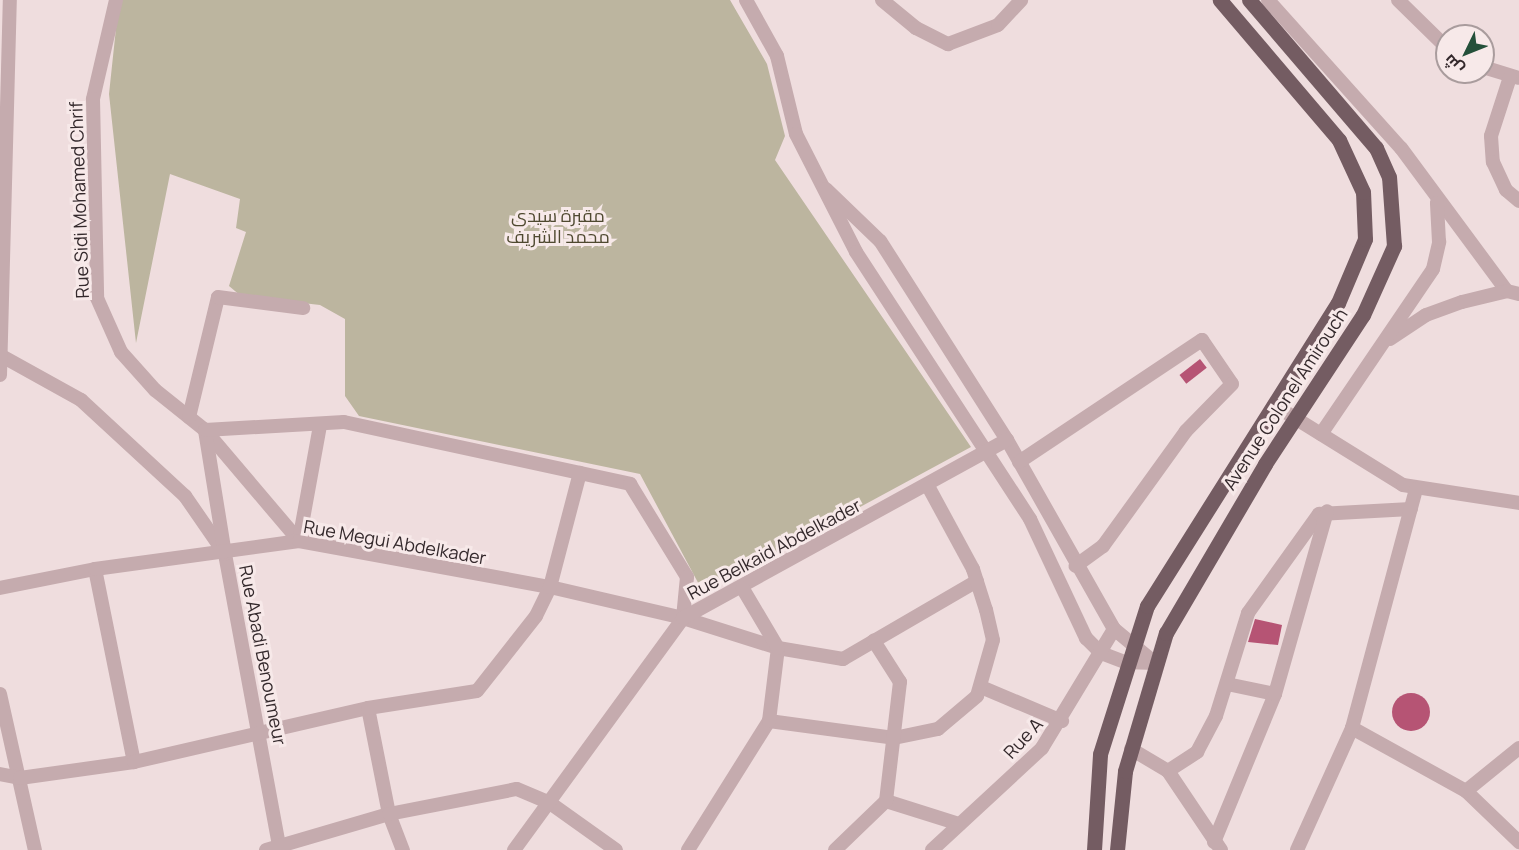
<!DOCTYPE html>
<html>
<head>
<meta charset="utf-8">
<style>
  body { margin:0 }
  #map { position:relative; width:1519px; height:850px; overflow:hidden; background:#efddde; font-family:Manrope,Cairo,sans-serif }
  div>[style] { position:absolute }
  .green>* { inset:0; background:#bcb59f }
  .building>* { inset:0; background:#b65474; transform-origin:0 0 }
  .round { border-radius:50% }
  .minor>* { height:14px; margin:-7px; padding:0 7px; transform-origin:7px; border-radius:7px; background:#c5abae }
  .major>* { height:15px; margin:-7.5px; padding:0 7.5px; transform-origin:7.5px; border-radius:7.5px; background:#745c62 }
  span { translate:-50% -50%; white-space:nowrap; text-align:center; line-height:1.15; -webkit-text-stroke:6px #f7e9e9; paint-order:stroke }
  .street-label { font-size:18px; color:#34292c }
  .park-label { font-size:18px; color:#4f4930 }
  .north { position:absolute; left:1435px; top:24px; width:60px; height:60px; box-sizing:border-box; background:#f7e9e9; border:2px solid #a99c9d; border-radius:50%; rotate:227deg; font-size:16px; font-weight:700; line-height:24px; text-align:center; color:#34292c }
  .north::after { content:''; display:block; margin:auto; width:21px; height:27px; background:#24503a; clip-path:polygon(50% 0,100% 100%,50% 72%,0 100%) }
</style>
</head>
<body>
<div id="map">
  <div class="green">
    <div style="clip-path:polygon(119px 0,730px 0,767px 64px,785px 136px,775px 160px,971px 447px,703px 592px,640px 474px,359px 416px,345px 396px,345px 319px,320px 305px,241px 296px,229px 286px,246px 232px,236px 228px,240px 199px,170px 174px,136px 343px,109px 94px)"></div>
  </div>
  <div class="building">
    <div style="left:1200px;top:359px;width:11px;height:26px;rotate:52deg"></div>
    <div style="clip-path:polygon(1255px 619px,1282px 625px,1278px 645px,1248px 642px)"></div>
    <div class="round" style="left:1392px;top:693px;width:38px;height:38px"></div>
  </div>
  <div class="minor">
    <div style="left:116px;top:0;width:102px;rotate:103.1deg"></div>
    <div style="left:93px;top:99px;width:199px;rotate:88.8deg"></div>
    <div style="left:97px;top:298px;width:59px;rotate:66deg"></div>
    <div style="left:121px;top:352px;width:51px;rotate:48.2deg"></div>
    <div style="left:155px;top:390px;width:64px;rotate:38.7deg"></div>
    <div style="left:205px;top:430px;width:145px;rotate:49.7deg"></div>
    <div style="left:746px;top:0;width:64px;rotate:61deg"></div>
    <div style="left:777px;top:56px;width:80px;rotate:76.3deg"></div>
    <div style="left:796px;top:134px;width:132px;rotate:63deg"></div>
    <div style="left:856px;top:252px;width:319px;rotate:56.9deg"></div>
    <div style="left:1030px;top:519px;width:132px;rotate:64.8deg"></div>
    <div style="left:1086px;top:638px;width:21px;rotate:45deg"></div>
    <div style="left:1101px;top:653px;width:26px;rotate:21deg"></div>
    <div style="left:1125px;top:662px;width:30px;rotate:2deg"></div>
    <div style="left:1155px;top:663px;width:53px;rotate:-140.3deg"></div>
    <div style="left:1114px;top:629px;width:217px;rotate:-119.5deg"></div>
    <div style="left:1007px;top:440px;width:236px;rotate:-122.5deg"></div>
    <div style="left:880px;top:241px;width:75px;rotate:-136.1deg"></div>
    <div style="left:882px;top:0;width:44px;rotate:39.5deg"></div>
    <div style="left:916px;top:28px;width:36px;rotate:27deg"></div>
    <div style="left:948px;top:44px;width:53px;rotate:-20.8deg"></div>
    <div style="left:998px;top:25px;width:34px;rotate:-47deg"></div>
    <div style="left:1268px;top:0;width:199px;rotate:48.1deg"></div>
    <div style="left:1401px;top:148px;width:178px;rotate:53.5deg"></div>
    <div style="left:1398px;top:0;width:69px;rotate:44.4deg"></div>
    <div style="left:1483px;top:67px;width:37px;rotate:17deg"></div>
    <div style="left:1510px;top:77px;width:62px;rotate:107.9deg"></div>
    <div style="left:1491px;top:136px;width:26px;rotate:86deg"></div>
    <div style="left:1493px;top:162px;width:31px;rotate:65deg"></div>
    <div style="left:1506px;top:190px;width:17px;rotate:40deg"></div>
    <div style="left:1390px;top:339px;width:43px;rotate:-33.7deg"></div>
    <div style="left:1426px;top:315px;width:38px;rotate:-20deg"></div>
    <div style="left:1462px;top:302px;width:46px;rotate:-13.7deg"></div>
    <div style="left:1507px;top:291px;width:12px;rotate:14deg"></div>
    <div style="left:0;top:355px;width:93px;rotate:29.1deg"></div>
    <div style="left:81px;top:400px;width:142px;rotate:42.7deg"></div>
    <div style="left:185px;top:496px;width:70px;rotate:55.4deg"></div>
    <div style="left:225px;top:554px;width:301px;rotate:79.5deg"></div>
    <div style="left:0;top:375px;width:375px;rotate:-88.5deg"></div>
    <div style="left:1274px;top:405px;width:152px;rotate:31.8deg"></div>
    <div style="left:1403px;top:485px;width:117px;rotate:8.8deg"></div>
    <div style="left:189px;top:417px;width:123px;rotate:-76.4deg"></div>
    <div style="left:218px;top:297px;width:86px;rotate:7.4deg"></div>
    <div style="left:1321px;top:434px;width:199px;rotate:-55.8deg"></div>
    <div style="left:1433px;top:269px;width:28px;rotate:-77deg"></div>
    <div style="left:1439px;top:242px;width:39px;rotate:-93deg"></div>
    <div style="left:1019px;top:462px;width:220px;rotate:-33.7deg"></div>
    <div style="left:1202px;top:340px;width:53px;rotate:55.7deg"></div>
    <div style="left:1232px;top:384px;width:66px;rotate:134.4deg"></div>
    <div style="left:1186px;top:431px;width:142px;rotate:125.8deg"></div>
    <div style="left:1103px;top:546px;width:34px;rotate:144deg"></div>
    <div style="left:299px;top:541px;width:118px;rotate:-79.7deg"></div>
    <div style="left:225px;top:554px;width:126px;rotate:-99.2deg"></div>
    <div style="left:205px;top:430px;width:139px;rotate:-3.3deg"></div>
    <div style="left:344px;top:422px;width:293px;rotate:12.2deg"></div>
    <div style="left:630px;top:484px;width:109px;rotate:58.5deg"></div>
    <div style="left:687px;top:577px;width:41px;rotate:95.6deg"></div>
    <div style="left:95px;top:569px;width:197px;rotate:78.6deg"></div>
    <div style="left:0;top:588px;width:97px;rotate:-11.3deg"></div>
    <div style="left:95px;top:569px;width:206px;rotate:-7.8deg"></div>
    <div style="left:299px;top:541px;width:255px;rotate:10.4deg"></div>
    <div style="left:550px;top:587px;width:137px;rotate:13.1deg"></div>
    <div style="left:683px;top:618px;width:100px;rotate:17.5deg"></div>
    <div style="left:778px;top:648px;width:66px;rotate:9.6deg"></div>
    <div style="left:843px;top:659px;width:155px;rotate:-30.2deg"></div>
    <div style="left:1227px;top:684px;width:49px;rotate:11.8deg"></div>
    <div style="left:981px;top:687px;width:88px;rotate:22.8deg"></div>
    <div style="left:0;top:694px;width:160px;rotate:77.4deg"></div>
    <div style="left:368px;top:708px;width:108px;rotate:78.8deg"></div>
    <div style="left:389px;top:814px;width:39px;rotate:69deg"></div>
    <div style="left:769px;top:721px;width:126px;rotate:7.7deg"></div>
    <div style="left:894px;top:738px;width:45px;rotate:-11.6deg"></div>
    <div style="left:938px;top:729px;width:51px;rotate:-40.2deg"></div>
    <div style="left:977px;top:696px;width:58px;rotate:-74.1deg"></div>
    <div style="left:993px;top:640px;width:31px;rotate:-103deg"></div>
    <div style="left:986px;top:610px;width:43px;rotate:-107.6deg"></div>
    <div style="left:973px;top:569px;width:94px;rotate:-118.5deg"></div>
    <div style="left:1352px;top:728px;width:130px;rotate:28.9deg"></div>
    <div style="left:1466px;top:791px;width:74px;rotate:43.9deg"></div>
    <div style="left:1131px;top:749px;width:43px;rotate:30.7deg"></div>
    <div style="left:1168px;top:771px;width:35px;rotate:-33deg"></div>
    <div style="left:1197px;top:752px;width:41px;rotate:-62.2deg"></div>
    <div style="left:1216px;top:716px;width:108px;rotate:-72.7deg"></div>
    <div style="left:1248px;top:613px;width:122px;rotate:-54.4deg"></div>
    <div style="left:1319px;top:514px;width:92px;rotate:-3.1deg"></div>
    <div style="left:1168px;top:771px;width:95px;rotate:56.1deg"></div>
    <div style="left:0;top:774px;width:20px;rotate:11deg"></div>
    <div style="left:20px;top:778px;width:115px;rotate:-8deg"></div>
    <div style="left:134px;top:762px;width:240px;rotate:-13deg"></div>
    <div style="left:368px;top:708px;width:110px;rotate:-8.9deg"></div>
    <div style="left:477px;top:691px;width:95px;rotate:-51.8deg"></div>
    <div style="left:536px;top:616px;width:32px;rotate:-64deg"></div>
    <div style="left:550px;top:587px;width:118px;rotate:-75.3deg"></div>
    <div style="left:1466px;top:791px;width:68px;rotate:-39.1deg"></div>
    <div style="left:886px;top:801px;width:77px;rotate:17.5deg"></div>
    <div style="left:1214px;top:842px;width:160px;rotate:-67.6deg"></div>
    <div style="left:1275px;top:694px;width:190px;rotate:-74.1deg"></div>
    <div style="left:266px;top:850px;width:128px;rotate:-16.3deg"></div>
    <div style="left:389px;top:814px;width:130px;rotate:-11.1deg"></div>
    <div style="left:517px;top:789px;width:36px;rotate:23deg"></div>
    <div style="left:550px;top:803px;width:81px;rotate:35.5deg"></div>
    <div style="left:514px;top:850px;width:287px;rotate:-53.9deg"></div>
    <div style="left:683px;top:618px;width:370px;rotate:-28.8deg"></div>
    <div style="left:688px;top:850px;width:152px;rotate:-57.9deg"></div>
    <div style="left:769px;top:721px;width:74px;rotate:-83deg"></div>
    <div style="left:778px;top:648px;width:69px;rotate:-120.7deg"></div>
    <div style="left:835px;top:850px;width:71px;rotate:-43.9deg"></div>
    <div style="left:886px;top:801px;width:120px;rotate:-83.3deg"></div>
    <div style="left:900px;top:682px;width:49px;rotate:-122.4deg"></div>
    <div style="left:932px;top:850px;width:150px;rotate:-42.8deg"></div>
    <div style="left:1042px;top:748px;width:139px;rotate:-58.8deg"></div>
    <div style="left:1297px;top:850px;width:134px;rotate:-65.7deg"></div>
    <div style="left:1352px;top:728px;width:247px;rotate:-75deg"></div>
  </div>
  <div class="major">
    <div style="left:1094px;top:850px;width:96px;rotate:-86.4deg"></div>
    <div style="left:1100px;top:754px;width:155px;rotate:-72.4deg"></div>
    <div style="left:1147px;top:606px;width:358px;rotate:-57.8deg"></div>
    <div style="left:1338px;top:303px;width:69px;rotate:-67.1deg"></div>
    <div style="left:1365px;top:239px;width:47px;rotate:-92.4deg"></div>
    <div style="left:1363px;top:192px;width:57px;rotate:-114.8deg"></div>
    <div style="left:1339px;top:140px;width:184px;rotate:-130.4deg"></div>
    <div style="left:1117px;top:850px;width:79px;rotate:-84.2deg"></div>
    <div style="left:1125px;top:771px;width:144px;rotate:-73.5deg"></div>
    <div style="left:1166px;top:633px;width:196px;rotate:-59.6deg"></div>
    <div style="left:1265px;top:464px;width:178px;rotate:-56.7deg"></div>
    <div style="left:1363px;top:315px;width:76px;rotate:-65.8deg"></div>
    <div style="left:1394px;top:246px;width:69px;rotate:-94.1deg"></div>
    <div style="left:1389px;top:177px;width:32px;rotate:-114deg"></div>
    <div style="left:1376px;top:148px;width:195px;rotate:-130.6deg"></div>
  </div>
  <div class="street-label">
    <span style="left:79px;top:200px;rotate:-92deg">Rue Sidi Mohamed Chrif</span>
    <span style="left:1285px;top:399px;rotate:-57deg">Avenue Colonel Amirouch</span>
    <span style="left:395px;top:542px;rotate:10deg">Rue Megui Abdelkader</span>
    <span style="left:774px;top:549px;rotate:-28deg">Rue Belkaid Abdelkader</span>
    <span style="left:263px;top:655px;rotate:79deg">Rue Abadi Benoumeur</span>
    <span style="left:1023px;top:738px;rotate:-47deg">Rue A</span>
  </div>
  <div class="park-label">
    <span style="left:558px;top:226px">مقبرة سيدي<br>محمد الشريف</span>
  </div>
  <div class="north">ش</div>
</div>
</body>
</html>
